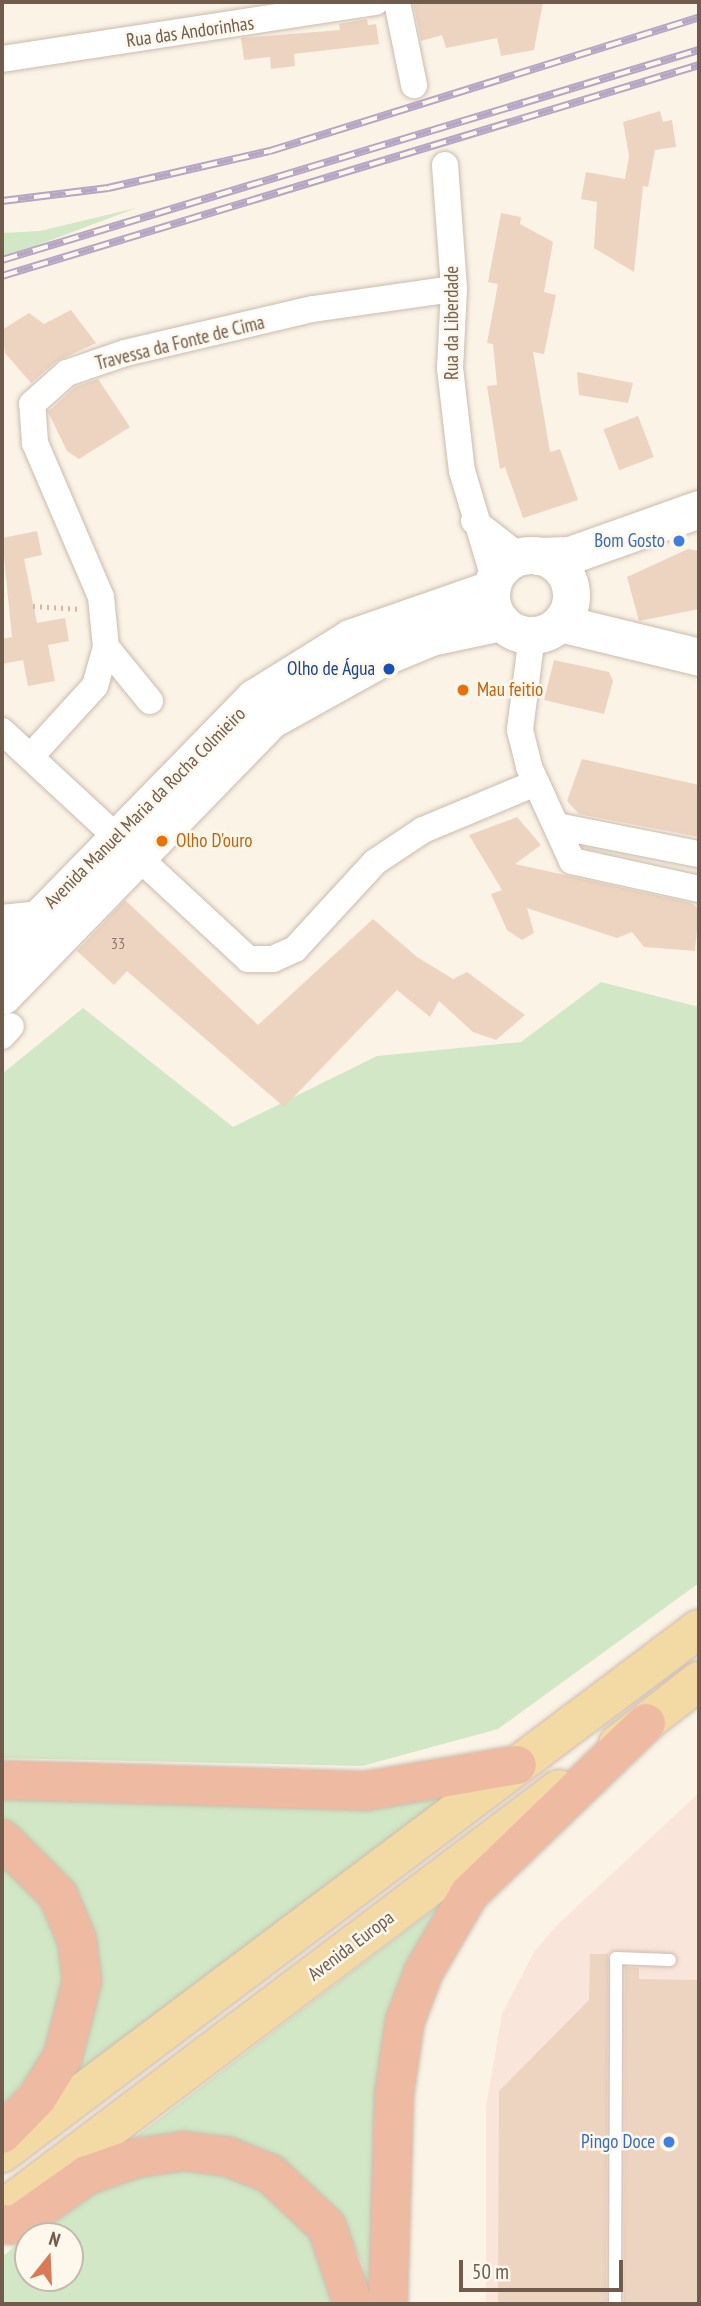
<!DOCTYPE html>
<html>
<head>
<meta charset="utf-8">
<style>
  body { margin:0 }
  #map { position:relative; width:701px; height:2306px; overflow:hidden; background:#faf3e6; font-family:"PT Sans Narrow",sans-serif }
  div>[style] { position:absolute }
  .commercial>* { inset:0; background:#fae5da }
  .green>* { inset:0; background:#d1e7c5 }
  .building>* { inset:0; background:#edd4c0; transform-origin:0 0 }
  .path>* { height:4.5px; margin-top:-2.25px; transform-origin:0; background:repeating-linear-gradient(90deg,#d2b7a3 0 2px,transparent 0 7px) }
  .roads { filter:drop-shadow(0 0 2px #cbbbad) drop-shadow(0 0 2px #cbbbad) }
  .lane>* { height:12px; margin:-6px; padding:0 6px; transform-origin:6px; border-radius:6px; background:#fff }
  .street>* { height:26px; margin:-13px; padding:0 13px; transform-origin:13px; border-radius:13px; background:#fff }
  .secondary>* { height:37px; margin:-18.5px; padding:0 18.5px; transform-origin:18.5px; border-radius:18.5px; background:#fff }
  .secondary>.ring { margin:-18.5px; padding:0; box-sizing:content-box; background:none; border:37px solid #fff; border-radius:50% }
  .primary>* { height:38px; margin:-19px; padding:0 19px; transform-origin:19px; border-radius:19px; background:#f3d9a4 }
  .highway>* { height:38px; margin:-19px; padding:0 19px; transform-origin:19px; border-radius:19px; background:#efbaa2 }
  .rail>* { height:8px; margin-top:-4px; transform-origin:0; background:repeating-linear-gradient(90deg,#fdf7ec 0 16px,#b6a5c3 0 32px); box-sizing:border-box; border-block:2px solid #b6a5c3 }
  .dots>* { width:19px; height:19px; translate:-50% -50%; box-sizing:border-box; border:4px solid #fdf7ec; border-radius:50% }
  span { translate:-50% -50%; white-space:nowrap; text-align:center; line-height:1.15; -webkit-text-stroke:5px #fdf7ec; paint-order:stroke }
  .number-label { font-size:16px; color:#90796a }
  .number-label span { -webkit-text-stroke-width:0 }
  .street-label { font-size:19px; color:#715b4d }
  .shop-label { font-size:19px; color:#366cbe }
  .right { translate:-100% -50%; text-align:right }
  .transit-label { font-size:19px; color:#164399 }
  .food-label { font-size:19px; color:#c56008 }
  .left { translate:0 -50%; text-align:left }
  .frame { position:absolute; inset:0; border:4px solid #715b4d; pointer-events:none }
  .north { position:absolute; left:14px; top:2222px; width:70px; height:70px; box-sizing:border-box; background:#fdf7ec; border:2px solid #c5b9ac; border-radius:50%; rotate:18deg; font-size:19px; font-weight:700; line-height:28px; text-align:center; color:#715b4d }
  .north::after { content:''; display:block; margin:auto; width:24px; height:32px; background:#da7955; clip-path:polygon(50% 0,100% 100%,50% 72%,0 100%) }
  .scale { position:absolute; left:459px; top:2260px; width:164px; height:32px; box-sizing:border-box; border:4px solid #715b4d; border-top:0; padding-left:9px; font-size:21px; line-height:24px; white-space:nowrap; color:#715b4d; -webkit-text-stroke:5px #fdf7ec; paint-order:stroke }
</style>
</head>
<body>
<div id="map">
  <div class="commercial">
    <div style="clip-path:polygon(699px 1793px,699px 2304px,486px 2304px,486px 2107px,502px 2014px,534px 1952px,556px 1926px)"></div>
  </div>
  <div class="green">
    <div style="clip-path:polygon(136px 208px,38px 245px,2px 256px,2px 233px,40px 231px)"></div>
    <div style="clip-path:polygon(601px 982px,699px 1007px,699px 1583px,498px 1729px,362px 1766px,2px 1758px,2px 1074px,83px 1008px,233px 1127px,377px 1056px,521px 1042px)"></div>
    <div style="clip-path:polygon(460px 1785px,63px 2083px,95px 1970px,2px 1829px,2px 1794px)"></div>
    <div style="clip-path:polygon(2px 1860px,23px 1875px,51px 1920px,64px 1968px,58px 2016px,41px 2064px,2px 2106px)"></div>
    <div style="clip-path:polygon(454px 1894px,428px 1935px,378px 2304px,366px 2304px,363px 2265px,338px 2213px,304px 2179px,249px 2146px,193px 2134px,134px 2138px)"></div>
    <div style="clip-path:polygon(evenodd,208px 2164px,261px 2182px,320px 2245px,339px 2304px,2px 2304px,2px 2257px,65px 2205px,105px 2183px,208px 2164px,28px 2236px,70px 2236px,70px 2278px,28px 2278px,28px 2236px)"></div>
  </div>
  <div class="building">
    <div style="clip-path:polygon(413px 2px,543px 2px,534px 50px,501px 56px,497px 38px,446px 48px,442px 35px,421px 41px)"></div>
    <div style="clip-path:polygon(367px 19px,368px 25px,376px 24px,379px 44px,294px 54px,295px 66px,271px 69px,270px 57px,244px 60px,241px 38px,340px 30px,339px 24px)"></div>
    <div style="clip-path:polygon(660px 111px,663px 122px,672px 120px,676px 147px,655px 150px,648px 187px,643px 186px,634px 272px,594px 248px,597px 202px,581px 199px,586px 172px,625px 179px,629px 156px,623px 122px)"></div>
    <div style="clip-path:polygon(501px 213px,521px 217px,520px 224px,553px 242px,544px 292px,556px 295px,544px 354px,533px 352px,550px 452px,560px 449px,578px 500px,523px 518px,505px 467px,500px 469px,487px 386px,497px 385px,493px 344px,487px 343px,498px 284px,488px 282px)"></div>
    <div style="clip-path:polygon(71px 310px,96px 343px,57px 361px,31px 383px,5px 353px,2px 330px,29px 313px,44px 324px)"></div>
    <div style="clip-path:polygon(577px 372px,633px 383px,628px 403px,579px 395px)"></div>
    <div style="clip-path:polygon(98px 379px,130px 427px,79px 459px,67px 451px,48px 412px,75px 387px)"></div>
    <div style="left:638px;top:416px;width:44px;height:37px;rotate:69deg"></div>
    <div style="clip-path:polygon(37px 531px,42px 555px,24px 559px,37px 623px,65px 618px,69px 641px,48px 645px,55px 681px,28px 686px,23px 660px,2px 664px,2px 639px,12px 637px,2px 538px)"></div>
    <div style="clip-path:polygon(688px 549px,699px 551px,699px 609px,639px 621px,627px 577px)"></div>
    <div style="clip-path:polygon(554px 660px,609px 672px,613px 681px,604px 714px,544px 700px)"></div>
    <div style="clip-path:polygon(582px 759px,699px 785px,699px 837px,579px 814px,567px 801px)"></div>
    <div style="clip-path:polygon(517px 817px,541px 845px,515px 864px,691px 903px,699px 909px,695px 951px,644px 947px,632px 932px,617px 938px,527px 908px,534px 933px,522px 940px,507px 930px,491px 894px,502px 890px,469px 835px)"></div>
    <div style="clip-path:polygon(125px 900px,258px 1025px,373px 919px,417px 957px,453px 979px,467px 972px,525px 1015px,496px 1040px,473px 1032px,439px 1001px,430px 1017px,397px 990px,284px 1107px,127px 971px,114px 985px,77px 951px)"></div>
    <div style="clip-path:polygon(590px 1954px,608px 1954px,606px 2304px,498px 2304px,499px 2091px,589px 2000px)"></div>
    <div style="clip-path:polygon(625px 1967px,639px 1968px,639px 1979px,699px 1980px,699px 2304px,624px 2304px)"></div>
  </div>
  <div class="path">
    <div style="left:33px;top:606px;width:48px;rotate:3.6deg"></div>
    <div style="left:2px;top:613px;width:5px;rotate:-11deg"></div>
  </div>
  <div class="roads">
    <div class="lane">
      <div style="left:615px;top:2304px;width:346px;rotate:-89.8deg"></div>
      <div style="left:616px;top:1958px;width:54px;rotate:2.1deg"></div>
    </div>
    <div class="street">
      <div style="left:397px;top:2px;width:85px;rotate:78.4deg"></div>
      <div style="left:2px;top:59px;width:378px;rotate:-8.7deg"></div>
      <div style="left:445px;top:165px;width:124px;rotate:85.8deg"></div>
      <div style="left:454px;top:289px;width:79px;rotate:92.9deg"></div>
      <div style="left:450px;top:368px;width:104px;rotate:83.4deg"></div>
      <div style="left:462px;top:471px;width:112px;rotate:73.3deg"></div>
      <div style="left:474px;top:521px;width:58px;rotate:38deg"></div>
      <div style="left:532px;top:635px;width:96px;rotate:97.2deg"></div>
      <div style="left:520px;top:730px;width:38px;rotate:76deg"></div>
      <div style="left:529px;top:767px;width:103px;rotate:65.4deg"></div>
      <div style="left:572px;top:861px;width:130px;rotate:12.4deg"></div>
      <div style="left:150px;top:701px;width:70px;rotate:-129.2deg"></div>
      <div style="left:106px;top:647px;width:50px;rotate:-95.7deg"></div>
      <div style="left:101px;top:597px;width:168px;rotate:-113.2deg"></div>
      <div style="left:35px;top:443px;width:39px;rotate:-94deg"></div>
      <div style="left:32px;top:404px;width:47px;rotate:-41.5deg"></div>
      <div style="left:67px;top:373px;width:61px;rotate:-19deg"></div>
      <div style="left:125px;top:353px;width:193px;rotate:-13.2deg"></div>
      <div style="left:313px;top:309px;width:142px;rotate:-8.1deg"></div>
      <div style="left:2px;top:731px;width:335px;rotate:42.8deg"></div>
      <div style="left:248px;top:959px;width:25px"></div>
      <div style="left:273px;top:959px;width:24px;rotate:-24deg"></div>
      <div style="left:295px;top:949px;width:118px;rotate:-47.4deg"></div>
      <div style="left:375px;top:862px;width:58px;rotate:-33.7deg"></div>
      <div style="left:423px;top:830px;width:122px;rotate:-22.6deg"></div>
      <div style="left:32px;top:755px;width:93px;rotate:-47.6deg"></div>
      <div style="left:95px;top:686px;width:41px;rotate:-74.2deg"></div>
      <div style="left:557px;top:826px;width:145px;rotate:11.2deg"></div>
      <div style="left:2px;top:918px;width:38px;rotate:-6deg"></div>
      <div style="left:2px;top:1036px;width:13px;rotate:-48deg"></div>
    </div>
    <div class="secondary">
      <div class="ring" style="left:491px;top:555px;width:43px;height:43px"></div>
      <div style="left:538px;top:556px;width:32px;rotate:-2deg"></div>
      <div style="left:570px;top:555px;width:137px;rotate:-19.6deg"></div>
      <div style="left:560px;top:623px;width:143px;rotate:13.7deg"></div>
      <div style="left:2px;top:956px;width:361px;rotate:-45.7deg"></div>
      <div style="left:254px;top:698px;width:113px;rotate:-32deg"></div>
      <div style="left:350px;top:638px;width:149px;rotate:-19.2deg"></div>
      <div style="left:2px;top:996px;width:385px;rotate:-45.8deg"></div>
      <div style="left:270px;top:720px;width:129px;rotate:-29.1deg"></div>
      <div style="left:383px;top:657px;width:52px;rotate:-22.6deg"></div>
      <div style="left:431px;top:637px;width:72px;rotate:-12.1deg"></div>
    </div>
    <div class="primary">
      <div style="left:618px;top:1744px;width:103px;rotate:-37.9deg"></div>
      <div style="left:2px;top:2153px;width:872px;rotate:-36.94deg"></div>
      <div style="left:2px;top:2210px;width:698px;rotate:-37.08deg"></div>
    </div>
    <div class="highway">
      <div style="left:2px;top:1780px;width:363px;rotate:1.7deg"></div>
      <div style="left:365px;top:1791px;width:154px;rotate:-9.7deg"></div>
      <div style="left:2px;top:1839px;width:79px;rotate:45deg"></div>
      <div style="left:58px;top:1895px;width:49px;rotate:67.1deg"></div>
      <div style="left:77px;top:1940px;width:41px;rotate:83deg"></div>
      <div style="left:82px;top:1981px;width:77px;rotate:104.2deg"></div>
      <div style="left:63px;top:2056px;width:49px;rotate:121.8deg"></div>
      <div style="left:37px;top:2098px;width:50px;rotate:134.2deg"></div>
      <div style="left:2px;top:2224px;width:14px;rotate:4deg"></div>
      <div style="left:16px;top:2225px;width:87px;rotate:-35.2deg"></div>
      <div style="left:87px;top:2175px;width:52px;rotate:-19.1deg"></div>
      <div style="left:136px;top:2158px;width:49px;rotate:-8.3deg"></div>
      <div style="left:184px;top:2151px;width:45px;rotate:7.6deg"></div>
      <div style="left:229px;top:2157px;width:45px;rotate:22deg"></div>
      <div style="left:271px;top:2174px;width:77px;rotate:43.4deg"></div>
      <div style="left:327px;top:2227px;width:81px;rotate:71.3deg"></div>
      <div style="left:388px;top:2304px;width:208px;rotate:-88.3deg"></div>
      <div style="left:394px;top:2096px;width:76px;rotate:-81.7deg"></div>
      <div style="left:405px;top:2021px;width:53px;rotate:-69.2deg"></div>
      <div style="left:424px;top:1971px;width:89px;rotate:-59.7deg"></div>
      <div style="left:469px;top:1894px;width:246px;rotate:-44deg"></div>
    </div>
  </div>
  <div class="rail">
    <div style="left:2px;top:201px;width:107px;rotate:-7deg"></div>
    <div style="left:108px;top:188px;width:166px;rotate:-12.9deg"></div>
    <div style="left:270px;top:151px;width:449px;rotate:-17.3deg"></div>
    <div style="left:2px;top:260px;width:728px;rotate:-16.77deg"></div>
    <div style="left:2px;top:276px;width:728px;rotate:-16.84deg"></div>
  </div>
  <div class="dots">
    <div style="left:679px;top:541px;background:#3f7fe0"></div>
    <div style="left:389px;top:669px;background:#1a4fb4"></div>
    <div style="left:463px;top:690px;background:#e8710a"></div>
    <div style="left:162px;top:841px;background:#e8710a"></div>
    <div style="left:669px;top:2142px;background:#3f7fe0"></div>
  </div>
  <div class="number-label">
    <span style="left:118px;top:943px">33</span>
  </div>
  <div class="street-label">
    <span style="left:190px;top:32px;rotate:-8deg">Rua das Andorinhas</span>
    <span style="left:452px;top:323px;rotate:-90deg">Rua da Liberdade</span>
    <span style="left:180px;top:343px;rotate:-14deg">Travessa da Fonte de Cima</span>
    <span style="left:145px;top:808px;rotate:-45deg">Avenida Manuel Maria da Rocha Colmieiro</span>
    <span style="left:351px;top:1946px;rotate:-37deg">Avenida Europa</span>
  </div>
  <div class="shop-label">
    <span class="right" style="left:665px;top:541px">Bom Gosto</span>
    <span class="right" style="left:655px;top:2142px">Pingo Doce</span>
  </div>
  <div class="transit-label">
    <span class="right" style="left:375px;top:669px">Olho de Água</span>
  </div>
  <div class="food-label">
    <span class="left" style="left:477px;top:690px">Mau feitio</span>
    <span class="left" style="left:176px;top:841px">Olho D'ouro</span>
  </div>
  <div class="frame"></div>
  <div class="north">N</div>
  <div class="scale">50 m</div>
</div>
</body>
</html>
